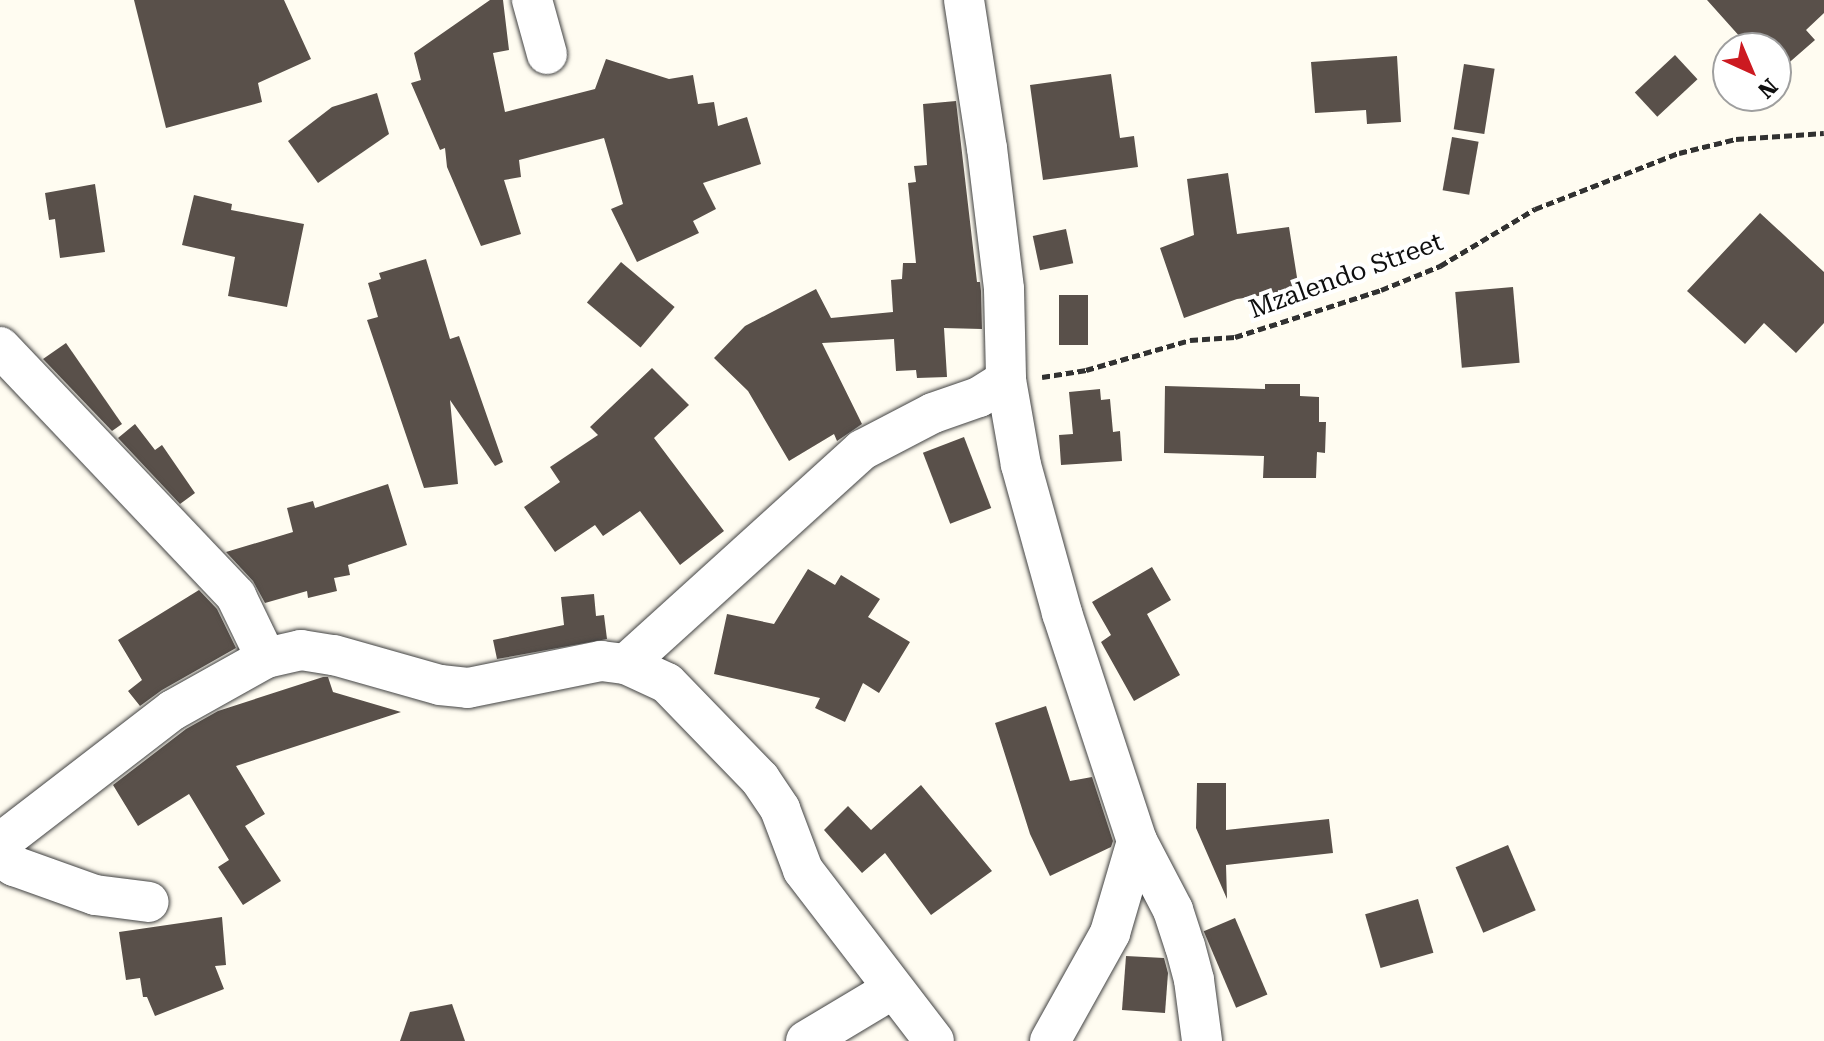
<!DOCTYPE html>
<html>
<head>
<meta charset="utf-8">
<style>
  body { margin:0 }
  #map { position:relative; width:1824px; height:1041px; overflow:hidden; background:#fffcf1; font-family:"Roboto Serif",serif }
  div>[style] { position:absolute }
  .building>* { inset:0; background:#59504a; transform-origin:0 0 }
  .path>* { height:5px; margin-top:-2.5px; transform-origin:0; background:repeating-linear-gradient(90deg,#313131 0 8px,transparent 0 12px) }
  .roads { filter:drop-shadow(0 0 2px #424242) drop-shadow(0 0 2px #424242) }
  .minor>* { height:40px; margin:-20px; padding:0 20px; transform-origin:20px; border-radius:20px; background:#fff }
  span { translate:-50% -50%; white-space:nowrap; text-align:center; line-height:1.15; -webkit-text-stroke:8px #fff; paint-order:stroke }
  .street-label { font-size:26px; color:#0f0f0f }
  .north { position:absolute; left:1712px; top:32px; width:80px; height:80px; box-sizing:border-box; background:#fff; border:2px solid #9f9f9f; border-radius:50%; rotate:136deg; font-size:22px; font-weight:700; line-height:32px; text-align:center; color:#0f0f0f }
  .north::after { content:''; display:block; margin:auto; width:28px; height:36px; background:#cc1a21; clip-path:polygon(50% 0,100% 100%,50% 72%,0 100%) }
</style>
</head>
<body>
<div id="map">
  <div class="building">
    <div style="clip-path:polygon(134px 0,284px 0,311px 59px,258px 83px,262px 102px,166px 128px)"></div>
    <div style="clip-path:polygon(490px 0,503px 0,509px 50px,493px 53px,505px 112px,595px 89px,606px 59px,669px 79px,693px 75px,698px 104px,714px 102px,718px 126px,747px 117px,761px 164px,703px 183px,716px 209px,693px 221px,699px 233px,637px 262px,611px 209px,623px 204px,604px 138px,519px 160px,521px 177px,504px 180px,521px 234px,481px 246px,447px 167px,445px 148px,440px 150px,411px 83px,421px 80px,414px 53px)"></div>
    <div style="clip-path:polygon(1707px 0,1824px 0,1824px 13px,1806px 30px,1815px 40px,1776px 74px,1776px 48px,1750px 48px)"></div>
    <div style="left:1675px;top:55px;width:33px;height:55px;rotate:47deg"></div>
    <div style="clip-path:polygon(1397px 56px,1401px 122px,1367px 124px,1366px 110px,1315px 113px,1311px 62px)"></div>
    <div style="left:1464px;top:64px;width:31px;height:66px;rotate:9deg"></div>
    <div style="clip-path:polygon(1111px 74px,1120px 138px,1134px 136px,1138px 167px,1043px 180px,1030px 85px)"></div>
    <div style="clip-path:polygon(377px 93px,389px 134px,318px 183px,288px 141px,332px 107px)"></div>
    <div style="clip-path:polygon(956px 101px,977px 282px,980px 282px,981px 291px,982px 329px,944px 328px,947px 377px,917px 378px,916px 370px,896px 371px,894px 339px,822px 343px,862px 424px,837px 441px,834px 434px,789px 461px,748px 391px,714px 358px,745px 326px,816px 289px,831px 318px,893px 312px,891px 280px,902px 279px,903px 263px,916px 263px,908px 183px,916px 182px,914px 166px,927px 165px,923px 104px)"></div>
    <div style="left:1452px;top:137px;width:27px;height:54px;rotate:10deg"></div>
    <div style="clip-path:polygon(1228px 173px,1237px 234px,1289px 227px,1299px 290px,1237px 299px,1184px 318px,1160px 248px,1194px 235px,1187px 179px)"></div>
    <div style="clip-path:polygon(95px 184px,105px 252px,60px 258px,55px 219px,49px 220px,45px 193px)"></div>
    <div style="clip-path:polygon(194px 195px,232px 204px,231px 210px,304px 224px,287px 307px,228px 296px,235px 257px,182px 245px)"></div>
    <div style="clip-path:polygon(1760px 213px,1824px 272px,1824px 323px,1796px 353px,1764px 323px,1745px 344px,1687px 291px)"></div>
    <div style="left:1066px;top:229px;width:35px;height:34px;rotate:78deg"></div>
    <div style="clip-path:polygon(426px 259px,450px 339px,459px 336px,503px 462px,495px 466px,450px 400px,458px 484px,424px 488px,367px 320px,378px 317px,368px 283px,381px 279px,379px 273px)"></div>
    <div style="left:621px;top:262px;width:70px;height:53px;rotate:40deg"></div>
    <div style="left:1513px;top:287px;width:76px;height:58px;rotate:85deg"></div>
    <div style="left:1059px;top:295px;width:29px;height:50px"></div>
    <div style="clip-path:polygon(66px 343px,122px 424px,112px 431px,43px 359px)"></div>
    <div style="clip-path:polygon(652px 368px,689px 405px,654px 438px,724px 531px,680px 565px,640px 511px,603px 536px,595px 525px,555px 552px,524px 507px,560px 482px,550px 467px,598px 435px,590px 427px)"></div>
    <div style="clip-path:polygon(1265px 384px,1300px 384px,1300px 396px,1319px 397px,1319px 422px,1326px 422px,1325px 453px,1317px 452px,1316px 478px,1263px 478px,1264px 456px,1164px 453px,1165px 386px,1265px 389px)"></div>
    <div style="clip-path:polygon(1100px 389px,1101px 400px,1110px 399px,1113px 432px,1120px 431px,1122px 461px,1061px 465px,1059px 435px,1073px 434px,1069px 392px)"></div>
    <div style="clip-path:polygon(135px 424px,155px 450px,162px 445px,195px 493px,180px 504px,118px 438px)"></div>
    <div style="left:964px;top:437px;width:76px;height:44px;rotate:69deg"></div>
    <div style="clip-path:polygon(388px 484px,407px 545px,348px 565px,350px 575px,334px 578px,337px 591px,308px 598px,307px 591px,265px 603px,253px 581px,226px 552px,293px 532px,287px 508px,313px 501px,315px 508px)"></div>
    <div style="clip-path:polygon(1152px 567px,1171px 600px,1147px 614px,1180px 675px,1134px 701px,1101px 642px,1111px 635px,1092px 602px)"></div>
    <div style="clip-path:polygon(808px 569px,835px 585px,841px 575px,880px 599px,868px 617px,910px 642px,879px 693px,863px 683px,845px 722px,815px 708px,820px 698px,714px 674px,727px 614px,774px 624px)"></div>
    <div style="clip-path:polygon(199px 590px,217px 609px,236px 648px,162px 690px,140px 706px,128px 691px,142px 680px,118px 640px)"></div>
    <div style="clip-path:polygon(594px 594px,596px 616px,604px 615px,607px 639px,497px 659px,493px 640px,564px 625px,561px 597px)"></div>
    <div style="clip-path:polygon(323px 677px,328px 677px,333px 692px,401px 712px,236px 766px,265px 814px,245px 826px,281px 881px,243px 905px,218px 867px,229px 860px,189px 794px,138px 826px,113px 785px,186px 729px,218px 711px)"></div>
    <div style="clip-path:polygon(1046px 706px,1070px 781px,1092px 777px,1113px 841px,1111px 847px,1050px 876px,1030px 834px,995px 723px)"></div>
    <div style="clip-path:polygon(1197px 783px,1226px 783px,1226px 830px,1329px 819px,1333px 853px,1226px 865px,1227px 899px,1196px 828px)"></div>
    <div style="clip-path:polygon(921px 785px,992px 871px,931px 915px,885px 853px,862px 873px,824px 830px,848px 806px,871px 830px)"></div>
    <div style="left:1508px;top:845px;width:71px;height:57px;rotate:67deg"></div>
    <div style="left:1418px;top:899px;width:56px;height:55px;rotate:74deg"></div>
    <div style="clip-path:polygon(222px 917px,226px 965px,215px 966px,224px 989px,155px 1016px,147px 997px,143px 997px,140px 978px,126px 980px,119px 932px)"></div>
    <div style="left:1235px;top:918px;width:83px;height:34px;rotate:67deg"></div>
    <div style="clip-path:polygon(1126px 956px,1164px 958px,1168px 973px,1165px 1013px,1122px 1010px)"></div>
    <div style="clip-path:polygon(452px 1004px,465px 1041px,400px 1041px,410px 1012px)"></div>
  </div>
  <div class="path">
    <div style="left:1042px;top:377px;width:45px;rotate:-9deg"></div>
    <div style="left:1086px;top:370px;width:108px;rotate:-16.1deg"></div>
    <div style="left:1190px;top:340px;width:45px;rotate:-3.8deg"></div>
    <div style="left:1235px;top:337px;width:153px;rotate:-17.8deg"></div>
    <div style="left:1381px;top:290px;width:64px;rotate:-22.1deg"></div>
    <div style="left:1440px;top:266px;width:111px;rotate:-31deg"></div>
    <div style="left:1535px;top:209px;width:155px;rotate:-21.3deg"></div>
    <div style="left:1679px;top:153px;width:59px;rotate:-13.8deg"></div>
    <div style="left:1736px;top:139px;width:88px;rotate:-3.9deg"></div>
  </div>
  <div class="roads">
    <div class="minor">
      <div style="left:532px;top:0;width:56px;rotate:74.5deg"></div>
      <div style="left:964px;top:0;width:150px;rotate:81.2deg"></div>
      <div style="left:987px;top:148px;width:142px;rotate:83.1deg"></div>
      <div style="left:1004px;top:289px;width:91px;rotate:88.7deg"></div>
      <div style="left:1006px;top:380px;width:86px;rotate:80deg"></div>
      <div style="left:1021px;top:465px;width:154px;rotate:74.5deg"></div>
      <div style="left:1062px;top:613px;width:240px;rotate:71.8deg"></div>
      <div style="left:1137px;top:841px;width:78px;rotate:62.4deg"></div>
      <div style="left:1173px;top:910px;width:38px;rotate:72deg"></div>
      <div style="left:1185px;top:946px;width:35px;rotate:75deg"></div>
      <div style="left:1194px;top:980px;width:62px;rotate:82.5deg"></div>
      <div style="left:0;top:347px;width:343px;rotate:46.5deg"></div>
      <div style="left:236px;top:596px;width:69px;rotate:64.2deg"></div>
      <div style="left:626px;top:664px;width:319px;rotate:-42.2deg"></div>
      <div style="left:862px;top:450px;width:80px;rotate:-27.5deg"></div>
      <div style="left:933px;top:413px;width:49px;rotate:-19.2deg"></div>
      <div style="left:979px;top:397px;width:32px;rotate:-32deg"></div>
      <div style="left:0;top:843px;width:218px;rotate:-37.6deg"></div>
      <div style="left:173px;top:710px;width:107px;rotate:-29.2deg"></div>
      <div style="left:266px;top:658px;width:36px;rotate:-13deg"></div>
      <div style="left:301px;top:650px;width:33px;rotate:9deg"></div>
      <div style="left:334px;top:655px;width:110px;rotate:15.8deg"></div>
      <div style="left:440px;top:685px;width:28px;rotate:6deg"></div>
      <div style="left:468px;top:688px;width:136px;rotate:-11.5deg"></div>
      <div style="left:601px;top:661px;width:25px;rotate:7deg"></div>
      <div style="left:626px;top:664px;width:45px;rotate:24.9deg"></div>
      <div style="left:667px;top:683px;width:134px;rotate:45.9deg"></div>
      <div style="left:760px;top:779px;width:36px;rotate:56deg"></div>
      <div style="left:780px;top:809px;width:65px;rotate:69.3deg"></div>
      <div style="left:803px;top:870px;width:215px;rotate:52.5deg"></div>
      <div style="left:0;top:857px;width:17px;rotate:33deg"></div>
      <div style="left:14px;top:866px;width:86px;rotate:19.7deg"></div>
      <div style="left:95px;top:895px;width:54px;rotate:7.4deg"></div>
      <div style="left:806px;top:1041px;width:101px;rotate:-30.9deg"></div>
      <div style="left:1050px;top:1041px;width:124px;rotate:-60.9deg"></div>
      <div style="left:1110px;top:933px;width:96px;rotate:-73.6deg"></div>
    </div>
  </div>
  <div class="street-label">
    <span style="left:1346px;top:276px;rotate:-20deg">Mzalendo Street</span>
  </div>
  <div class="north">N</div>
</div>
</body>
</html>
